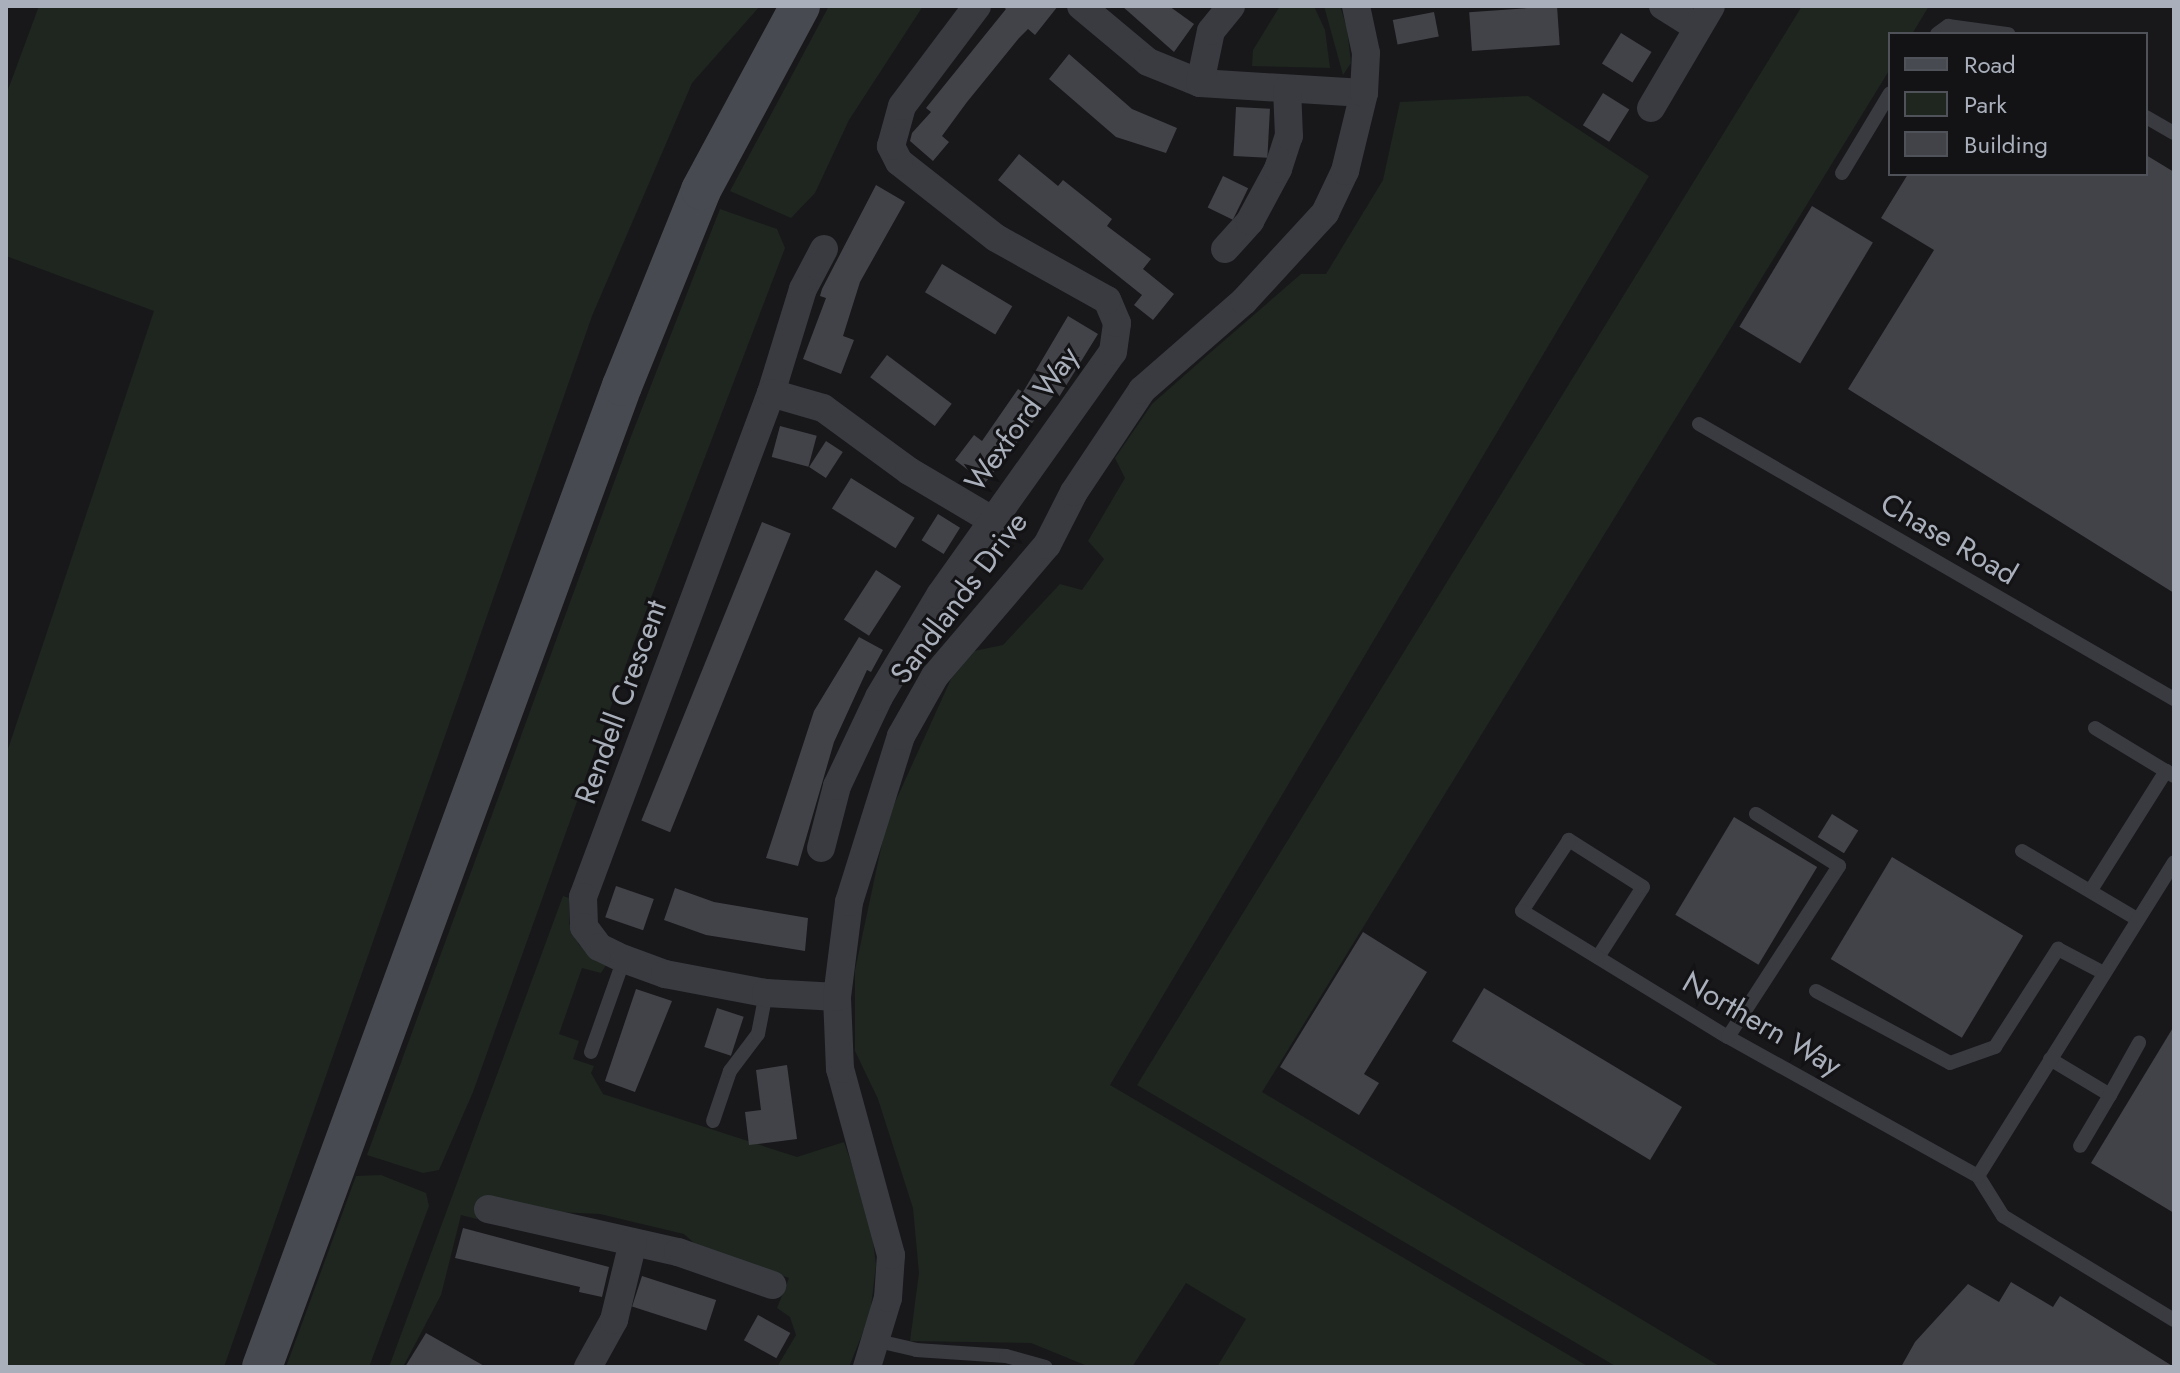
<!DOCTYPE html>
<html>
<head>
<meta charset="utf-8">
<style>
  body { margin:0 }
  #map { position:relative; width:2180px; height:1373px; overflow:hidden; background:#18181b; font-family:Jost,sans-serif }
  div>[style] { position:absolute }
  .green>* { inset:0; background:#1e261f }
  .building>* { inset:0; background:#424348; transform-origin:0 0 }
  .lane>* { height:14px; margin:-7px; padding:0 7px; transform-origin:7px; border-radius:7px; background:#393b40 }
  .street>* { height:28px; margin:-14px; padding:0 14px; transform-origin:14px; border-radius:14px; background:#393b40 }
  .secondary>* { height:40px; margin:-20px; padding:0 20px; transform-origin:20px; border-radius:20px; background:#474a50 }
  span { translate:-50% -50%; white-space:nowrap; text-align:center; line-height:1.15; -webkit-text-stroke:6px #131316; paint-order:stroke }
  .street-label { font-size:30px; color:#aab0bb }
  .frame { position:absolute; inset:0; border:8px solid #aab0bb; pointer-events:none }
  .legend { position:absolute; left:1888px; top:32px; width:260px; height:144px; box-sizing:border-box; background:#131316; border:2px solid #4f5258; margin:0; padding:10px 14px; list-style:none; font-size:24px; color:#aab0bb }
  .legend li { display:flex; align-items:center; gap:16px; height:40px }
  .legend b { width:40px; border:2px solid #4f5258 }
</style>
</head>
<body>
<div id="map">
  <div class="green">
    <div style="clip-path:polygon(39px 6px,760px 6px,692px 83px,592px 316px,224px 1367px,6px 1367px,6px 755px,154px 311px,6px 256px,6px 95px)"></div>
    <div style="clip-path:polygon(829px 6px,923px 6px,849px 120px,815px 193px,791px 218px,730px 191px)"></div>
    <div style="clip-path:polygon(1280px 6px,1314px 6px,1325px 30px,1330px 68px,1252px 66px,1253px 50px)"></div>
    <div style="clip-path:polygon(1324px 6px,1340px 6px,1347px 28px,1351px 63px,1343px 75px)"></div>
    <div style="clip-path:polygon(1802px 6px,1929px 6px,1912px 34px,1890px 34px,1890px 69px,1262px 1092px,1721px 1367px,1617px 1367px,1137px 1085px)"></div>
    <div style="clip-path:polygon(1528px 96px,1649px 176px,1110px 1085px,1589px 1367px,1217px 1367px,1246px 1319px,1186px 1283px,1132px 1367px,1090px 1367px,1031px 1343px,910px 1341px,919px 1273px,913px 1208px,878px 1099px,855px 1051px,855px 970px,887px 820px,951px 679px,974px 651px,1003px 645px,1060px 584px,1082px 590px,1104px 559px,1088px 541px,1125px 478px,1115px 458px,1152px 404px,1211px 352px,1301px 274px,1326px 274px,1383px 180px,1400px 102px)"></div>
    <div style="clip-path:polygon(720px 209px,777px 229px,785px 248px,633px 645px,473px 1092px,439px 1170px,423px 1173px,367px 1155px,630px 439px)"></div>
    <div style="clip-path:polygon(563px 896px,569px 898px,569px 923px,579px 945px,606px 965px,601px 973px,582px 968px,559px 1034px,579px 1041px,573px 1059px,594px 1066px,591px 1073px,603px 1094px,797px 1157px,844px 1142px,870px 1216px,876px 1265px,870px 1315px,849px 1367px,777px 1367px,796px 1335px,790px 1317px,777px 1308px,789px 1278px,695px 1244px,684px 1234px,600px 1214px,535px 1211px,483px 1197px,477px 1219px,461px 1215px,441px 1295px,403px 1367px,389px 1367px)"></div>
    <div style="clip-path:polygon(381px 1175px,426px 1193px,429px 1206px,369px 1367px,286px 1367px,356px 1176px)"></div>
  </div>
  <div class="building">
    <div style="clip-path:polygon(1002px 6px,1058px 6px,1035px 35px,1028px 29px,1019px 38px,967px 102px,942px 136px,949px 142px,933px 161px,910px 141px,912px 133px,931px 112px,926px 108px,1006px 9px)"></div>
    <div style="clip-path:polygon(1122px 6px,1169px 6px,1194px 24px,1174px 52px)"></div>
    <div style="left:1557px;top:6px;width:39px;height:88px;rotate:86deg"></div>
    <div style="left:1434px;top:12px;width:25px;height:42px;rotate:79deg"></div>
    <div style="left:1621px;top:33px;width:36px;height:36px;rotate:32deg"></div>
    <div style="clip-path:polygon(1069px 54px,1132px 109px,1177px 128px,1166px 153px,1116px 137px,1049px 79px)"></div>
    <div style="left:1603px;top:93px;width:31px;height:38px;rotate:32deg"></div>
    <div style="left:1236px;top:107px;width:34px;height:49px;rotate:3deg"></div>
    <div style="clip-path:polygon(1019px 154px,1058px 186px,1063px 180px,1112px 219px,1107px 226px,1151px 259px,1143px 269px,1174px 294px,1153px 320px,1134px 305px,1142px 295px,998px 180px)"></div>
    <div style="clip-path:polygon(2146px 155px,2174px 172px,2174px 593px,1848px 389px,1934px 250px,1881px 218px,1908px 174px,2146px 174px)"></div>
    <div style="left:1223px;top:176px;width:28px;height:35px;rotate:26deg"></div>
    <div style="clip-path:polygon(876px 185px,905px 202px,860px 282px,843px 336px,854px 340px,841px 374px,803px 359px,826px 298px,820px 296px,822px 289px)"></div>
    <div style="left:1812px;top:206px;width:71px;height:141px;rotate:31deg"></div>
    <div style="left:942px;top:264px;width:82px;height:33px;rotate:31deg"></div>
    <div style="clip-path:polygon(1068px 316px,1098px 334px,1059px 397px,1055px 394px,985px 483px,955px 460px,974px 435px,982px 441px,1018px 389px,1023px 392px)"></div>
    <div style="left:887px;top:355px;width:81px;height:28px;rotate:37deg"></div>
    <div style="left:780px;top:426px;width:38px;height:32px;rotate:15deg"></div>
    <div style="left:826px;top:441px;width:20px;height:31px;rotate:33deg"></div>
    <div style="left:851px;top:478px;width:75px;height:36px;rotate:32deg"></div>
    <div style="left:938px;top:514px;width:26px;height:31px;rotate:32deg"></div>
    <div style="left:762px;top:522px;width:31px;height:322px;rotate:22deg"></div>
    <div style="left:876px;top:570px;width:30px;height:59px;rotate:33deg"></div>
    <div style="clip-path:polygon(859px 637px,883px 650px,871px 672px,867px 670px,834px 742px,798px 866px,766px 858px,814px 711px)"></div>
    <div style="left:1832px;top:814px;width:31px;height:27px;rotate:32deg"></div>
    <div style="left:1734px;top:817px;width:97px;height:114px;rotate:31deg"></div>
    <div style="left:1892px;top:857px;width:153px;height:119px;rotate:31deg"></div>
    <div style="left:616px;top:886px;width:40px;height:33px;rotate:19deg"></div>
    <div style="clip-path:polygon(675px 888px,714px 902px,808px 918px,805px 951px,706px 935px,664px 920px)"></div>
    <div style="clip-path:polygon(1363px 932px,1427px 972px,1364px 1074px,1379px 1083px,1359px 1115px,1280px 1067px)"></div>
    <div style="left:1484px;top:988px;width:231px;height:62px;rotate:31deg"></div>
    <div style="clip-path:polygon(636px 989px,672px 1001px,635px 1092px,605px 1081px)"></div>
    <div style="left:717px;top:1008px;width:28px;height:41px;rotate:18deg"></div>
    <div style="clip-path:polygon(2174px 1026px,2174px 1213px,2091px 1163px)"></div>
    <div style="clip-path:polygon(787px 1065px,797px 1139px,749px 1145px,745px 1112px,761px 1110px,756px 1070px)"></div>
    <div style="clip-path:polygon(463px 1228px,609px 1267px,602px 1297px,579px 1292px,580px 1287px,455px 1258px)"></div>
    <div style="left:642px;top:1276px;width:78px;height:32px;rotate:18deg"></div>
    <div style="clip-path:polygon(2011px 1282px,2053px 1307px,2060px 1296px,2174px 1367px,1901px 1367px,1915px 1342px,1968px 1284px,1999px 1302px)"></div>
    <div style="left:758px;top:1315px;width:37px;height:29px;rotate:29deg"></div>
    <div style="clip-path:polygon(426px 1333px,486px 1367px,405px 1367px)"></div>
  </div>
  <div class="lane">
    <div style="left:1937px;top:34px;width:14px;rotate:-36deg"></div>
    <div style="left:1948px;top:26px;width:61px;rotate:7.6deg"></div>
    <div style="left:2146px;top:117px;width:32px;rotate:30deg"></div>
    <div style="left:1842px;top:173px;width:93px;rotate:-59deg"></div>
    <div style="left:1699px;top:424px;width:549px;rotate:30.07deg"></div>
    <div style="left:2095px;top:728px;width:92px;rotate:31.3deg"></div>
    <div style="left:2022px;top:851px;width:134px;rotate:30.6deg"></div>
    <div style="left:2091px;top:890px;width:141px;rotate:-57.8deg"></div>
    <div style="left:1598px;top:957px;width:83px;rotate:-57.3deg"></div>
    <div style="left:1643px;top:887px;width:88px;rotate:-147.6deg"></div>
    <div style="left:1569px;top:840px;width:85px;rotate:123.5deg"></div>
    <div style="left:1522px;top:911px;width:241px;rotate:31.5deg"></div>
    <div style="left:1728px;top:1037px;width:286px;rotate:29.1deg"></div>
    <div style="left:1978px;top:1176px;width:47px;rotate:58deg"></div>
    <div style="left:2003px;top:1216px;width:200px;rotate:31.3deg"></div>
    <div style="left:1816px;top:991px;width:152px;rotate:28.2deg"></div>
    <div style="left:1950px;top:1063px;width:48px;rotate:-19.6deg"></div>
    <div style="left:1995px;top:1047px;width:117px;rotate:-57.3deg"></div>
    <div style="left:2058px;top:949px;width:52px;rotate:27.6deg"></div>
    <div style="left:1728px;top:1037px;width:204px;rotate:-57deg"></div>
    <div style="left:1839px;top:866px;width:98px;rotate:-147.9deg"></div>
    <div style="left:591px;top:1052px;width:99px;rotate:-70.5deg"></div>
    <div style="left:2050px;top:1059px;width:70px;rotate:31deg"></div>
    <div style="left:2110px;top:1095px;width:59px;rotate:120.5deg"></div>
    <div style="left:2110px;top:1095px;width:60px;rotate:-60.9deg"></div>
    <div style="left:713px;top:1121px;width:53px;rotate:-71.2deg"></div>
    <div style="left:730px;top:1071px;width:46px;rotate:-52.9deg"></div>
    <div style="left:758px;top:1034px;width:42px;rotate:-79deg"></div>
    <div style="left:1978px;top:1176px;width:370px;rotate:-58deg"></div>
    <div style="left:878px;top:1341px;width:39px;rotate:13deg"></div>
    <div style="left:916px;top:1350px;width:90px;rotate:3.8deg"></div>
    <div style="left:1006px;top:1356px;width:41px;rotate:15.4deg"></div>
  </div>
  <div class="street">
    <div style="left:1081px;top:6px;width:87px;rotate:39.9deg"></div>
    <div style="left:1148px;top:62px;width:56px;rotate:22deg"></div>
    <div style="left:1200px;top:83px;width:164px;rotate:3.5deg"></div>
    <div style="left:1663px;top:6px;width:39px;rotate:32deg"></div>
    <div style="left:1200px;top:83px;width:53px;rotate:-78.1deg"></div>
    <div style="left:1211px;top:31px;width:32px;rotate:-51deg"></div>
    <div style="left:1651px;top:108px;width:118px;rotate:-59.5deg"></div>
    <div style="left:824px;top:249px;width:45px;rotate:117.7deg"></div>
    <div style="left:803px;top:289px;width:109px;rotate:107.1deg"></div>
    <div style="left:771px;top:393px;width:538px;rotate:110.46deg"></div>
    <div style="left:583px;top:897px;width:30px;rotate:88deg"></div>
    <div style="left:584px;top:927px;width:25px;rotate:53deg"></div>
    <div style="left:599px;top:947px;width:28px;rotate:26deg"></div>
    <div style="left:624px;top:959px;width:44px;rotate:20.1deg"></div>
    <div style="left:665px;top:974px;width:103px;rotate:10.7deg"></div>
    <div style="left:766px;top:993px;width:71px;rotate:3.2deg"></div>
    <div style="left:1225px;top:249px;width:38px;rotate:-48deg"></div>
    <div style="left:1250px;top:221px;width:59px;rotate:-61.7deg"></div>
    <div style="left:1278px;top:169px;width:35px;rotate:-72deg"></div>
    <div style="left:1289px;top:136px;width:47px;rotate:-92.4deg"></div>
    <div style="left:771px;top:393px;width:54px;rotate:16.1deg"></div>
    <div style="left:823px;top:408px;width:107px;rotate:36.2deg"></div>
    <div style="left:909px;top:471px;width:96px;rotate:30.6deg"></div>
    <div style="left:821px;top:848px;width:64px;rotate:-75.5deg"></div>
    <div style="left:837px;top:786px;width:98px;rotate:-64.7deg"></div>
    <div style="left:879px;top:697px;width:119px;rotate:-59.1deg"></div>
    <div style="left:940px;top:595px;width:298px;rotate:-54.6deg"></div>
    <div style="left:1113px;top:352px;width:29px;rotate:-82deg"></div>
    <div style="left:1117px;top:323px;width:25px;rotate:-113deg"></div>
    <div style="left:1107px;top:300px;width:127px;rotate:-150.8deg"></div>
    <div style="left:996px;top:238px;width:123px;rotate:-141.9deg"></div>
    <div style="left:899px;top:162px;width:18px;rotate:-117deg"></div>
    <div style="left:891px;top:146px;width:41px;rotate:-74.6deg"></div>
    <div style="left:902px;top:106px;width:125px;rotate:-53.1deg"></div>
    <div style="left:488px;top:1209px;width:195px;rotate:12.8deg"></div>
    <div style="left:678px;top:1252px;width:100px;rotate:19.3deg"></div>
    <div style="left:588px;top:1367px;width:54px;rotate:-61deg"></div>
    <div style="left:614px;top:1320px;width:80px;rotate:-76.3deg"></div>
    <div style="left:867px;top:1367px;width:72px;rotate:-73.1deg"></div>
    <div style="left:888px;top:1298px;width:43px;rotate:-86deg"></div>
    <div style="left:891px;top:1255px;width:193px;rotate:-105.3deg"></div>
    <div style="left:840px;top:1069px;width:72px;rotate:-92.4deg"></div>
    <div style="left:837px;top:997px;width:96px;rotate:-82.8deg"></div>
    <div style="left:849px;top:902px;width:174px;rotate:-72.6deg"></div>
    <div style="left:901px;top:736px;width:69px;rotate:-60.5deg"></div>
    <div style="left:935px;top:676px;width:172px;rotate:-49.5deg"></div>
    <div style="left:1047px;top:545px;width:59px;rotate:-63deg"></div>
    <div style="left:1074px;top:492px;width:123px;rotate:-56.3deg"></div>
    <div style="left:1142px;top:390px;width:135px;rotate:-41.1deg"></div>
    <div style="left:1244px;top:301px;width:120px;rotate:-47.4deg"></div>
    <div style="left:1325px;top:213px;width:47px;rotate:-64.5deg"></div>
    <div style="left:1345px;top:171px;width:80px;rotate:-76.3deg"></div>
    <div style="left:1364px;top:93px;width:40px;rotate:-87.1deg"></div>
    <div style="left:1366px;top:53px;width:48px;rotate:-102deg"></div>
  </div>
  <div class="secondary">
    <div style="left:262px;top:1367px;width:1045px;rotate:-69.85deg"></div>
    <div style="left:622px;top:386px;width:211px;rotate:-68deg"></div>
    <div style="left:701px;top:190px;width:209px;rotate:-61.7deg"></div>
  </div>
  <div class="street-label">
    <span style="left:1022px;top:419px;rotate:-54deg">Wexford Way</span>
    <span style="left:1949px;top:539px;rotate:30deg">Chase Road</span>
    <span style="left:959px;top:598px;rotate:-53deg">Sandlands Drive</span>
    <span style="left:621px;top:702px;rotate:-70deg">Rendell Crescent</span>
    <span style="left:1762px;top:1024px;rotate:30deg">Northern Way</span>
  </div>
  <div class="frame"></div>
  <ul class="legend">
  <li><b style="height:10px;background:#474a50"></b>Road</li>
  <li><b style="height:22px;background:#1e261f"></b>Park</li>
  <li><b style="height:22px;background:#424348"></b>Building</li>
  </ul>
</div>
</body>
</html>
